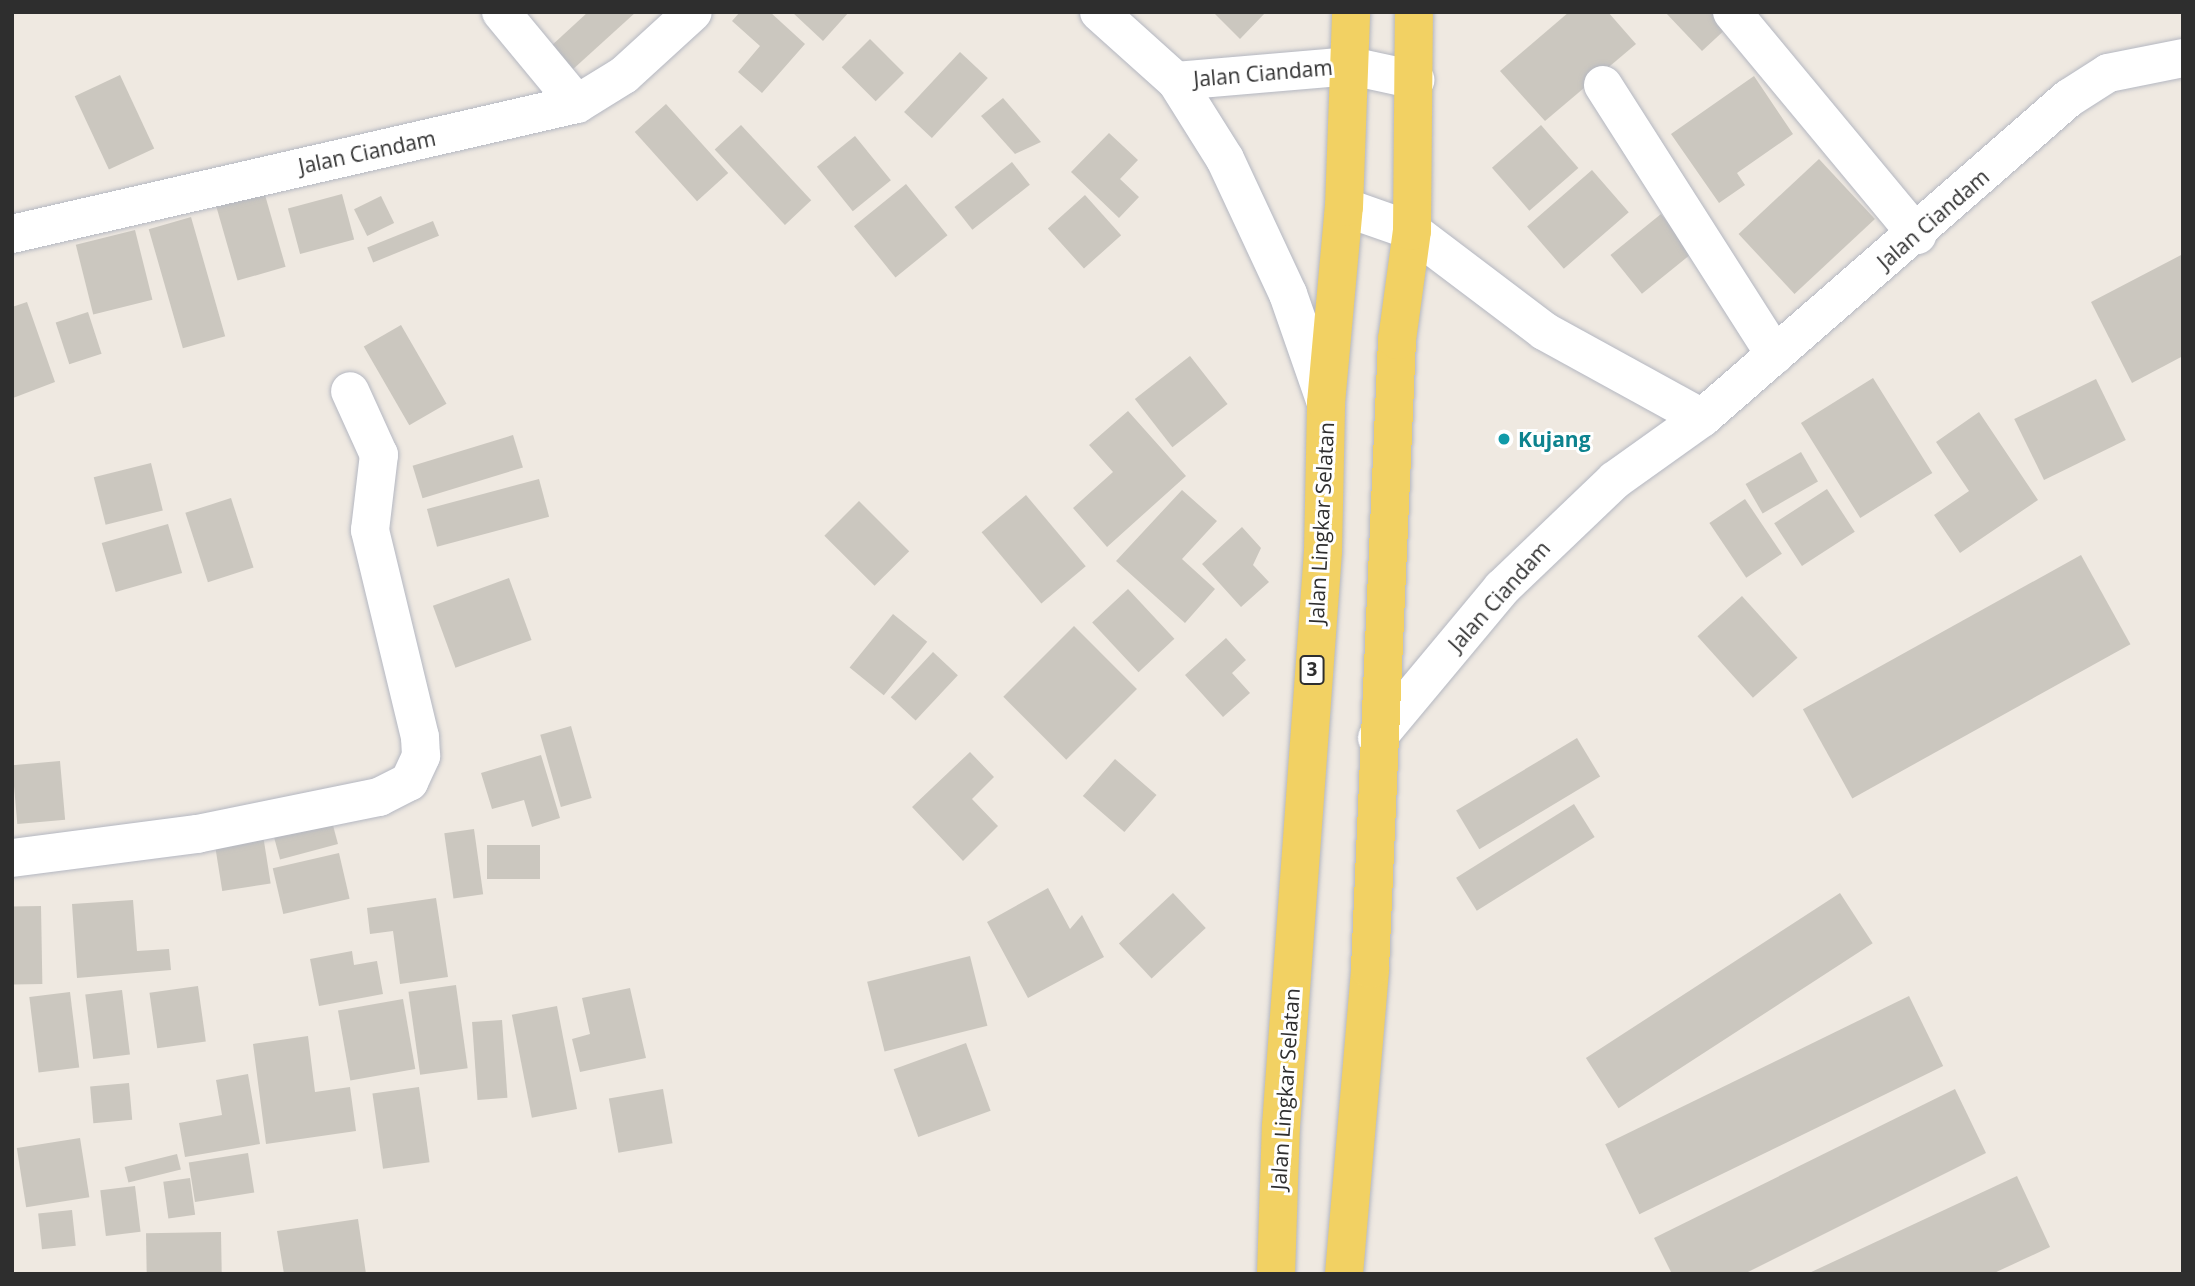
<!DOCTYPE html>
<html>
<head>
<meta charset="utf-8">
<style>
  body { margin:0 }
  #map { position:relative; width:2195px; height:1286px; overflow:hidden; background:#efe9e1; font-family:"Open Sans",sans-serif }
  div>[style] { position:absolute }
  .building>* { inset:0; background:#cbc7bf; transform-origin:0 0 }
  .roads { filter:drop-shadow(0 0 2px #b4b7c1) drop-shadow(0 0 2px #b4b7c1) }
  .minor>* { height:38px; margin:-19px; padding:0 19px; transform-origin:19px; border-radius:19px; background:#fff }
  .tertiary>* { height:38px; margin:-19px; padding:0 19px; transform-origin:19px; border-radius:19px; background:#fff }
  .primary>* { height:38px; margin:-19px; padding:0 19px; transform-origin:19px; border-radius:19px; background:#f2d163 }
  .dots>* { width:19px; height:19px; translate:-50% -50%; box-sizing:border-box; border:4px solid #fff; border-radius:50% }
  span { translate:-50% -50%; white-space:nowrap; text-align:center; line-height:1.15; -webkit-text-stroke:6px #fff; paint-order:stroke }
  .shield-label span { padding:2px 5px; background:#fff; border:2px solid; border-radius:5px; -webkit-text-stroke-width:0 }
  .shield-label { font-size:19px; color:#2e2e2e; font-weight:700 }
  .street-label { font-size:21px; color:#2e2e2e }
  .culture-label { font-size:21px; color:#0d838f; font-weight:700 }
  .left { translate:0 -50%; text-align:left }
  .frame { position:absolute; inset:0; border:14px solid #2e2e2e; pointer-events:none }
</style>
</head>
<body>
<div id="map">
  <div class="building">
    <div style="clip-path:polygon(588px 12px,636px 12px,571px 71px,550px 47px)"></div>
    <div style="clip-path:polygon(740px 12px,770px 12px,805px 44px,762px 93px,738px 72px,760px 46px,732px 21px)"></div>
    <div style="clip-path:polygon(792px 12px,849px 12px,823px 41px)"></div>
    <div style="clip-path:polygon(1213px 12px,1266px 12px,1240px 39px)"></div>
    <div style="clip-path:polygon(1569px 12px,1608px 12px,1636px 44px,1545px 121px,1500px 71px)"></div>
    <div style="clip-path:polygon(1665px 12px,1716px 12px,1729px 26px,1702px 51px)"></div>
    <div style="left:870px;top:39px;width:48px;height:40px;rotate:45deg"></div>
    <div style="left:960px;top:52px;width:38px;height:82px;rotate:43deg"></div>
    <div style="left:120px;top:75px;width:81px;height:50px;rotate:65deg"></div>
    <div style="clip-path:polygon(1754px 76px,1793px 134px,1737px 173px,1745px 185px,1719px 203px,1671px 134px)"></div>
    <div style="clip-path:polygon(1003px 98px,1041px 142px,1015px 154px,981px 116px)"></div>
    <div style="left:666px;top:104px;width:93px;height:42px;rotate:48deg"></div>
    <div style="left:741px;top:125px;width:103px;height:36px;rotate:47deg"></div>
    <div style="left:1541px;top:125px;width:57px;height:65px;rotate:49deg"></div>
    <div style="clip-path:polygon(1109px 133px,1138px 160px,1120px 179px,1139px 197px,1119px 218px,1071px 172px)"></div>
    <div style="left:855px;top:136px;width:57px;height:49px;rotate:51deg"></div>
    <div style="left:1819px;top:159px;width:82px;height:110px;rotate:47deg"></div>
    <div style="left:1012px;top:162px;width:29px;height:73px;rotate:52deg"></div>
    <div style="left:1592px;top:170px;width:56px;height:86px;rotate:49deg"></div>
    <div style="left:906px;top:184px;width:66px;height:67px;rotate:51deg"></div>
    <div style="left:263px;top:188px;width:82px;height:50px;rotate:74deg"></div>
    <div style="left:342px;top:194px;width:47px;height:56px;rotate:75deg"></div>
    <div style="left:1085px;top:195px;width:54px;height:50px;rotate:48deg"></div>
    <div style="left:381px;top:196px;width:30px;height:30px;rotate:64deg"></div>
    <div style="left:1661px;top:214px;width:50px;height:65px;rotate:51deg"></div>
    <div style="left:191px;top:217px;width:124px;height:44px;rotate:74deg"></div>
    <div style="left:433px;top:221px;width:16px;height:71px;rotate:68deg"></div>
    <div style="left:135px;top:230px;width:72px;height:61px;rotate:76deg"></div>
    <div style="clip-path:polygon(2183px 254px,2183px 356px,2132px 383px,2091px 302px)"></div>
    <div style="clip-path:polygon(27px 302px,55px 382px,13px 398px,12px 307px)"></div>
    <div style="left:88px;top:312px;width:44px;height:34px;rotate:72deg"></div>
    <div style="left:401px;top:325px;width:91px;height:43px;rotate:60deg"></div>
    <div style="left:1190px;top:356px;width:61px;height:70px;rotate:52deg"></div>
    <div style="left:1873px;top:378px;width:112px;height:85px;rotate:58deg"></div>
    <div style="left:2096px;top:379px;width:68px;height:91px;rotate:64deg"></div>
    <div style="clip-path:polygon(1128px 411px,1186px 476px,1107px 547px,1073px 508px,1113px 472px,1089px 445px)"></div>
    <div style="clip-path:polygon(1979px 412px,2038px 500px,1960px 553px,1934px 515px,1969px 491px,1936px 442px)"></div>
    <div style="left:513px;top:435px;width:34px;height:105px;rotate:73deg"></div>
    <div style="left:1801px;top:452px;width:34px;height:64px;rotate:60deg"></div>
    <div style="left:151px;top:463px;width:49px;height:59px;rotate:76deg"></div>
    <div style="left:539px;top:479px;width:39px;height:116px;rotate:75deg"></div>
    <div style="left:1827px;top:489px;width:51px;height:63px;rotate:57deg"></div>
    <div style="clip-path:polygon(1182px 490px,1217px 521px,1182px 559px,1215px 589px,1185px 623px,1116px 561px)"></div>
    <div style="left:1026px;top:495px;width:93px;height:58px;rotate:50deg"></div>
    <div style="left:231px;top:498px;width:73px;height:48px;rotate:72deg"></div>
    <div style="left:1745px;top:499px;width:66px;height:43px;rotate:56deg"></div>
    <div style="left:859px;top:501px;width:71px;height:49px;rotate:45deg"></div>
    <div style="left:168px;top:524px;width:51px;height:69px;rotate:74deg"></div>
    <div style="clip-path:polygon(1242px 527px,1261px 548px,1253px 565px,1269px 582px,1241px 607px,1202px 564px)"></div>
    <div style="left:2081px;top:555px;width:102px;height:318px;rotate:61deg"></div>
    <div style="left:509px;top:578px;width:66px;height:81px;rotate:70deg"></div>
    <div style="left:1128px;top:589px;width:68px;height:49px;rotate:47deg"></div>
    <div style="left:1742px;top:596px;width:83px;height:60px;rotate:48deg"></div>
    <div style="left:893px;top:614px;width:44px;height:69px;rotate:39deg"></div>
    <div style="left:1074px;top:626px;width:89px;height:100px;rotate:45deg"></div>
    <div style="clip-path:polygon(1226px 638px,1246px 660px,1232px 673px,1250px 693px,1223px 717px,1185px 675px)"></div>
    <div style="left:933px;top:652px;width:34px;height:62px;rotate:43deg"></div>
    <div style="left:571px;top:726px;width:75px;height:32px;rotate:74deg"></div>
    <div style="left:1577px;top:738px;width:45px;height:141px;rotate:59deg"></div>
    <div style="clip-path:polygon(970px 752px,994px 777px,972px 799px,998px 826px,963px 861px,912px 807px)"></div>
    <div style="clip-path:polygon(541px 755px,560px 818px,532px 827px,524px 800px,492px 809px,481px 773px)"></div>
    <div style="left:1115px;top:759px;width:55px;height:49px;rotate:41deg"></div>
    <div style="left:60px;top:761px;width:59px;height:48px;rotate:85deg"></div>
    <div style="left:1574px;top:804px;width:39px;height:139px;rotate:58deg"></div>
    <div style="left:331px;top:818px;width:27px;height:60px;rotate:75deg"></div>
    <div style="left:474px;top:829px;width:66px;height:30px;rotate:82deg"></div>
    <div style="left:263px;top:835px;width:49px;height:49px;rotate:81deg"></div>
    <div style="left:540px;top:845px;width:34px;height:53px;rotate:90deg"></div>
    <div style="left:339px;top:853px;width:47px;height:68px;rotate:77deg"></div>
    <div style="clip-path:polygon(1048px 888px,1070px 929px,1082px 915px,1104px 957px,1028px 998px,987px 922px)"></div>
    <div style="left:1173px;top:893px;width:48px;height:74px;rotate:47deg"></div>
    <div style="left:1840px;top:893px;width:60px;height:303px;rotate:57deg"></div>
    <div style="clip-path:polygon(436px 898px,448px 977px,400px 984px,393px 931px,370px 934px,367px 908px)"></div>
    <div style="clip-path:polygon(133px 900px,137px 951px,169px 949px,171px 970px,77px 978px,72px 904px)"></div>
    <div style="left:41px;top:906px;width:78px;height:29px;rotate:89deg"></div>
    <div style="clip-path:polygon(352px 951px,354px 965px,377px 961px,383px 994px,319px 1006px,310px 959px)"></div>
    <div style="left:970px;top:956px;width:72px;height:106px;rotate:76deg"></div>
    <div style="left:456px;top:985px;width:84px;height:48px;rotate:82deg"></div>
    <div style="left:198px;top:986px;width:56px;height:49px;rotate:82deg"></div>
    <div style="clip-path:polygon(630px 988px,646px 1058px,580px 1072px,572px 1039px,590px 1034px,582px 998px)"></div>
    <div style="left:122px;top:990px;width:65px;height:37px;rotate:83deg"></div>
    <div style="left:70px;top:992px;width:76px;height:41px;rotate:83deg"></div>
    <div style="left:1909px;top:996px;width:78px;height:338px;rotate:64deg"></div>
    <div style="left:403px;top:999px;width:71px;height:66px;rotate:80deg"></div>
    <div style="left:557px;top:1006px;width:105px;height:46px;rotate:79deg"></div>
    <div style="left:502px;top:1020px;width:78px;height:30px;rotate:86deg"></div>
    <div style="clip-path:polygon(308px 1036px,315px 1092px,350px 1087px,356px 1131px,266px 1144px,253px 1044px)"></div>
    <div style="left:966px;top:1043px;width:72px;height:77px;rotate:70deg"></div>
    <div style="clip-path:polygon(248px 1074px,260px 1144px,185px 1157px,179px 1123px,222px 1115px,216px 1080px)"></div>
    <div style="left:129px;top:1083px;width:37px;height:39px;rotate:85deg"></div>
    <div style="left:419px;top:1087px;width:76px;height:47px;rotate:82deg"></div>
    <div style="left:663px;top:1089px;width:55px;height:55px;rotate:80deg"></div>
    <div style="clip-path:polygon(1955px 1089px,1986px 1153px,1744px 1274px,1672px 1274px,1654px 1238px)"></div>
    <div style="left:80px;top:1138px;width:60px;height:64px;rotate:81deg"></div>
    <div style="left:248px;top:1153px;width:40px;height:60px;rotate:81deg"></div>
    <div style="left:177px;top:1154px;width:16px;height:54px;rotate:76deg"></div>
    <div style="clip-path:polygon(2017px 1176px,2050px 1247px,1992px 1274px,1807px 1274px)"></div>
    <div style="left:190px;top:1178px;width:37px;height:27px;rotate:82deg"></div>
    <div style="left:135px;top:1186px;width:46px;height:35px;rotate:83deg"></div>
    <div style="left:72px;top:1210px;width:36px;height:34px;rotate:84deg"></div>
    <div style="clip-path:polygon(358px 1219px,366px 1274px,284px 1274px,277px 1231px)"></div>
    <div style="left:221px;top:1232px;width:42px;height:75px;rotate:89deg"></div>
  </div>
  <div class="roads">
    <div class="minor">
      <div style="left:501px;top:12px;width:119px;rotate:50.4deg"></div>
      <div style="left:1732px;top:12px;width:290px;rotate:50.3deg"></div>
      <div style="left:1603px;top:85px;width:320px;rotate:57.5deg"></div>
      <div style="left:12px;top:858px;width:187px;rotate:-7.4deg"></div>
      <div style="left:197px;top:834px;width:186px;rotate:-11.5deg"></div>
      <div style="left:379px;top:797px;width:34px;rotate:-27deg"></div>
      <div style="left:409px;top:782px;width:29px;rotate:-65deg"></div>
      <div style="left:421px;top:756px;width:19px;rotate:-93deg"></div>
      <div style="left:420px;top:737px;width:213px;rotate:-103.6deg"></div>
      <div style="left:370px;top:530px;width:76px;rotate:-83.2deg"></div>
      <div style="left:379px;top:455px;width:70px;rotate:-114.4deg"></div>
    </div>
    <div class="tertiary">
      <div style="left:1099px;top:12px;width:103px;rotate:41.9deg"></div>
      <div style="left:1176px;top:81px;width:92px;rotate:57.9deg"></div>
      <div style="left:1225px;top:159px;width:149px;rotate:65deg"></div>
      <div style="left:1288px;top:294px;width:115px;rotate:70.8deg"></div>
      <div style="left:1176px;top:81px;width:176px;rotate:-4.9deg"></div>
      <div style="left:1351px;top:66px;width:66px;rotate:12.3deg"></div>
      <div style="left:1344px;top:207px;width:72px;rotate:19.4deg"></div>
      <div style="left:1412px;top:231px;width:166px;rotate:37.1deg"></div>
      <div style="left:1544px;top:331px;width:180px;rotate:28.8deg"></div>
      <div style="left:12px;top:234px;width:580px;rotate:-12.96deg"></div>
      <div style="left:577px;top:104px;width:55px;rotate:-31.7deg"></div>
      <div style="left:624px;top:75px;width:93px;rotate:-42.4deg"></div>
      <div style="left:1377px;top:738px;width:195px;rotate:-50.2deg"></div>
      <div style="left:1502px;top:588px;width:156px;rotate:-43.7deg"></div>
      <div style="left:1615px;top:480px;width:107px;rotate:-35.5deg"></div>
      <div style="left:1702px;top:418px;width:487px;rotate:-41.1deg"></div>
      <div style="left:2069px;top:98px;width:46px;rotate:-32.7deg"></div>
      <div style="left:2108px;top:73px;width:76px;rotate:-11.3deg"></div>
    </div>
    <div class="primary">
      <div style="left:1276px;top:1274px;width:148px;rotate:-88.1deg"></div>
      <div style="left:1281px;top:1126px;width:577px;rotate:-85.82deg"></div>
      <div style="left:1323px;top:551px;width:148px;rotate:-88.8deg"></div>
      <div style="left:1326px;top:403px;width:197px;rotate:-84.8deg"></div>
      <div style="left:1344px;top:207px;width:195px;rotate:-87.9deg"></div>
      <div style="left:1344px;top:1274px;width:306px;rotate:-85.1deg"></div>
      <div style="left:1370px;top:969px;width:630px;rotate:-87.54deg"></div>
      <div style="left:1397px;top:340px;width:110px;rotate:-82.2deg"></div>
      <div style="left:1412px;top:231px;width:219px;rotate:-89.5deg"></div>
    </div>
  </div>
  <div class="dots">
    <div style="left:1504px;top:439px;background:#0f9aa8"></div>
  </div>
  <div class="shield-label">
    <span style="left:1312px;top:670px">3</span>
  </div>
  <div class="street-label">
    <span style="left:1263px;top:73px;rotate:-5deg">Jalan Ciandam</span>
    <span style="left:367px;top:152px;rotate:-12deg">Jalan Ciandam</span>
    <span style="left:1933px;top:219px;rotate:-41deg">Jalan Ciandam</span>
    <span style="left:1321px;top:523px;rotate:-87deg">Jalan Lingkar Selatan</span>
    <span style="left:1499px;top:596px;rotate:-48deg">Jalan Ciandam</span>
    <span style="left:1285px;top:1089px;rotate:-86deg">Jalan Lingkar Selatan</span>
  </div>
  <div class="culture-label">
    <span class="left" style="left:1518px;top:439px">Kujang</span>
  </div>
  <div class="frame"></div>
</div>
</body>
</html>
